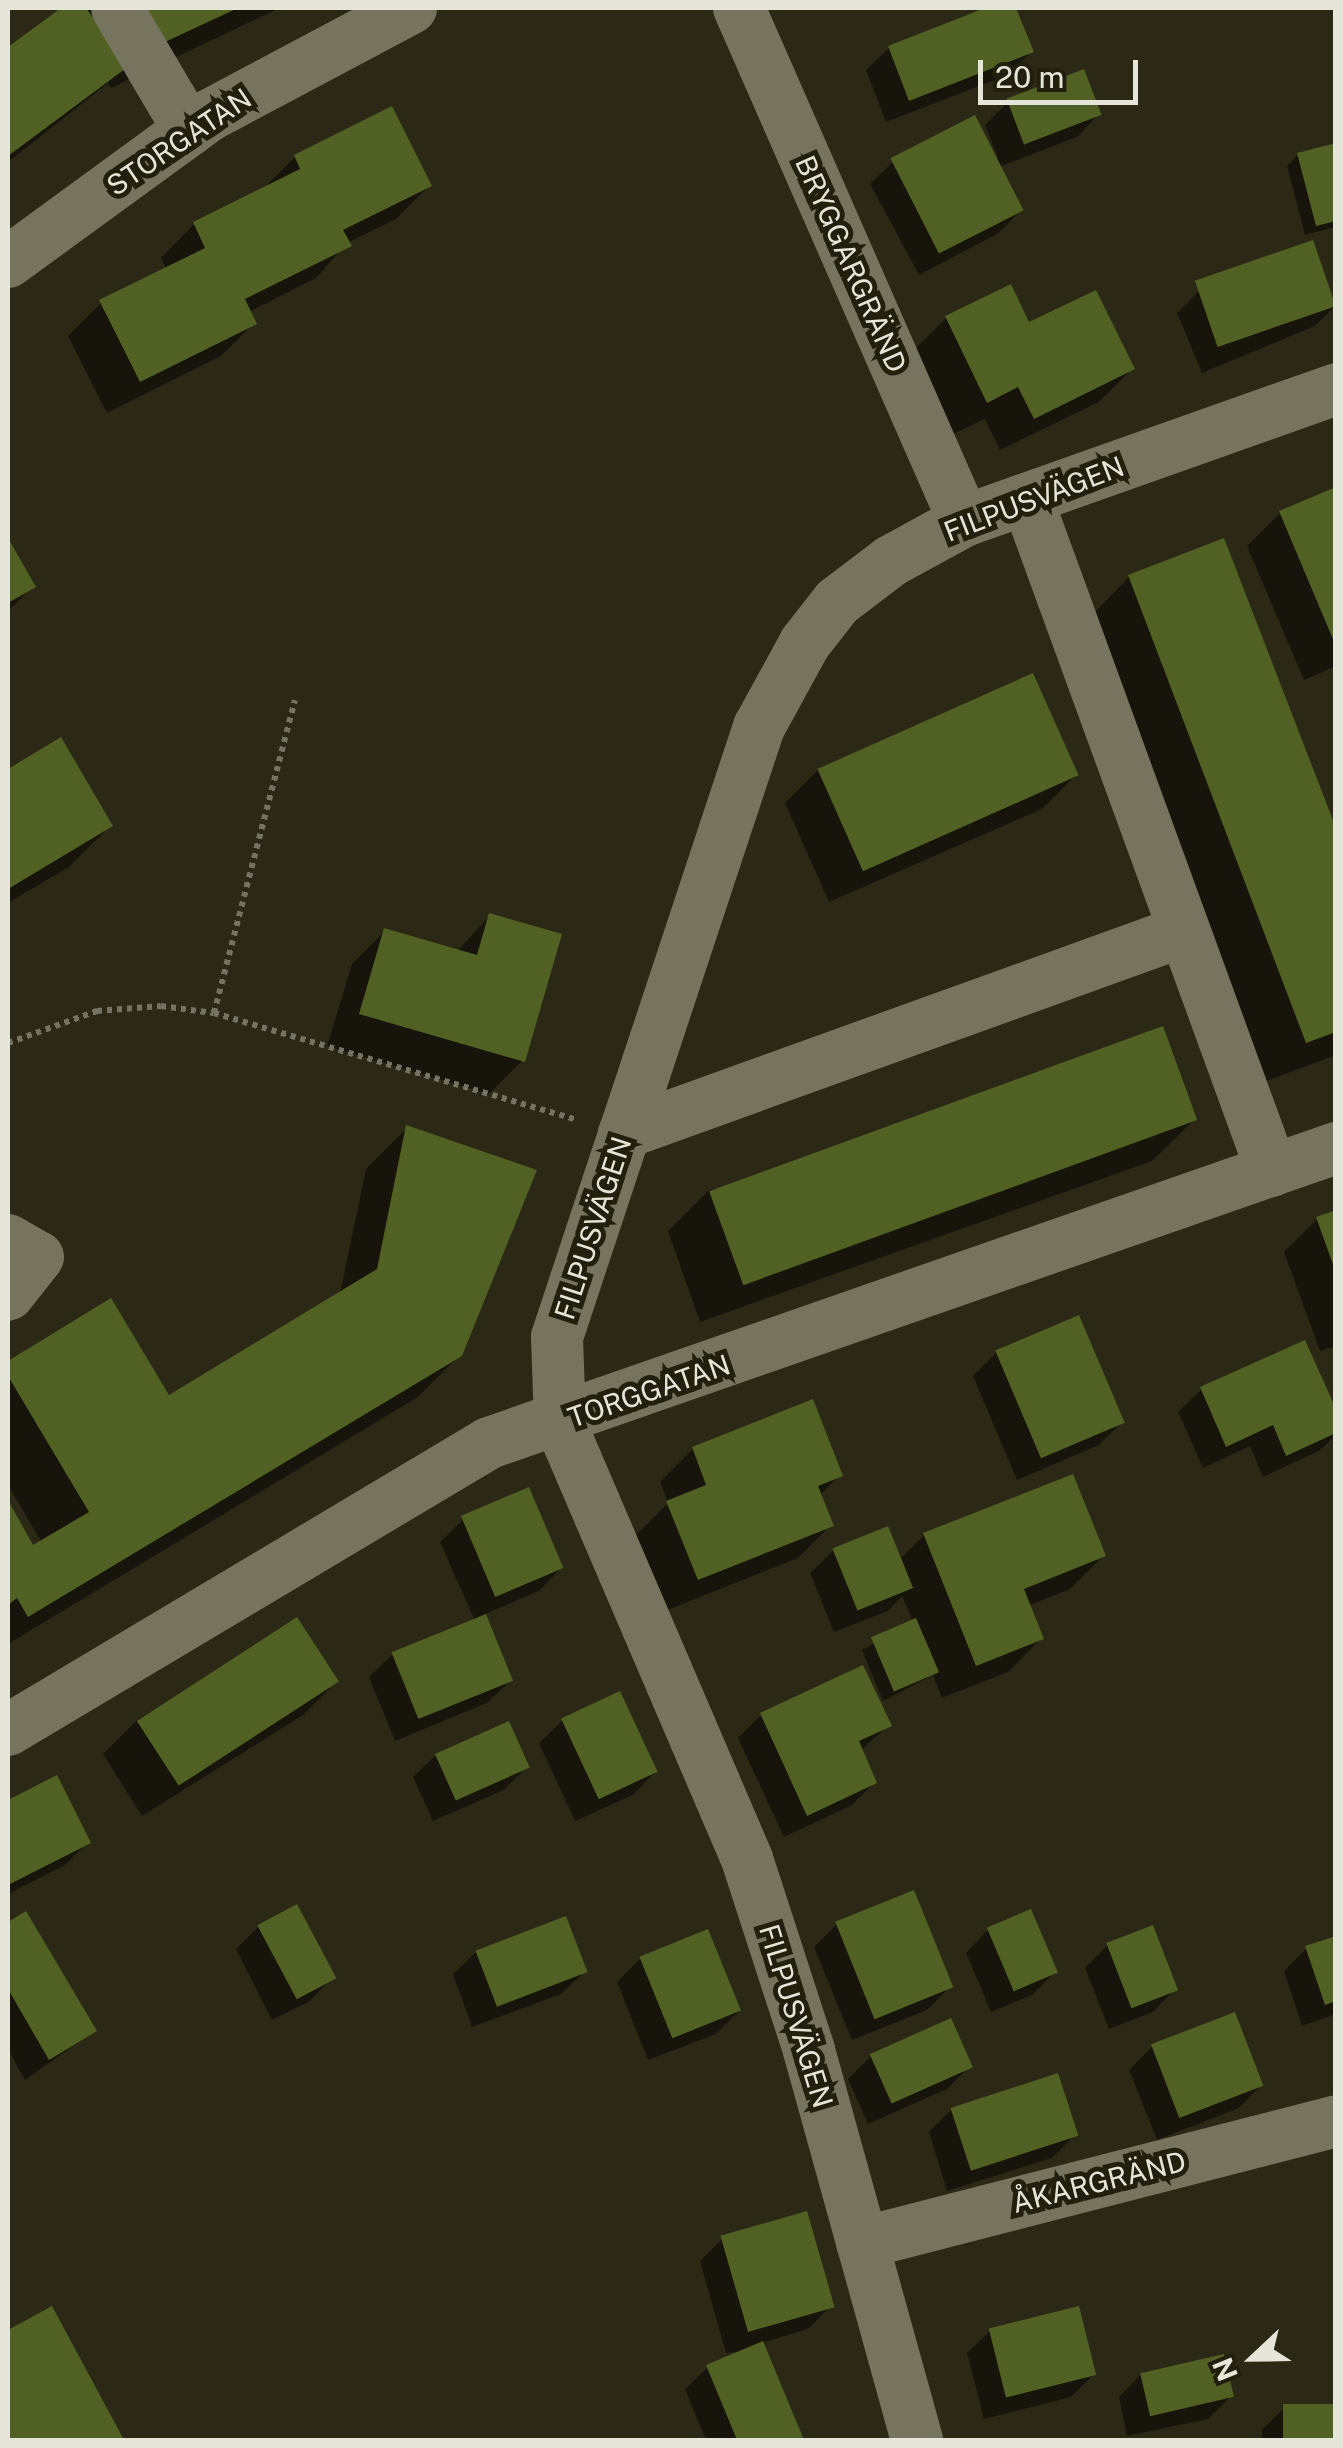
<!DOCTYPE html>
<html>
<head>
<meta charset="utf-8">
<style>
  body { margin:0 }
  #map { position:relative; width:1343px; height:2448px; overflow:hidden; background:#2b2916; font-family:"Public Sans",sans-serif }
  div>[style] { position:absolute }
  .shadow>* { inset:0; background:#0007 }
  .building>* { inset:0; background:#516123; transform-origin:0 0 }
  .path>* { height:6px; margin-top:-3px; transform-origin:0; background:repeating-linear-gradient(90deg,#747262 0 5px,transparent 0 10px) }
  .minor>* { height:52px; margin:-26px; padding:0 26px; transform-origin:26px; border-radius:26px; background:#76745f }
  span { translate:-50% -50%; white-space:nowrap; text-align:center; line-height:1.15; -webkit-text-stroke:10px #221f0d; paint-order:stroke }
  .street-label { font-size:28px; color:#e6e5d9 }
  .frame { position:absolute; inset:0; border:10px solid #e6e5d9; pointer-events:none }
  .north { position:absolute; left:1203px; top:2308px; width:100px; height:100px; -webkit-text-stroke:8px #221f0d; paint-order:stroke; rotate:248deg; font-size:28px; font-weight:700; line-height:40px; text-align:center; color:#e6e5d9 }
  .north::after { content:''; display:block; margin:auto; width:35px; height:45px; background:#e6e5d9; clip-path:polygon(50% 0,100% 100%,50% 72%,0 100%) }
  .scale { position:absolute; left:978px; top:60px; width:160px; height:45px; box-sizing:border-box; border:5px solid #e6e5d9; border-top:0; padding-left:12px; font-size:30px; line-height:35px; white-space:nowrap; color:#e6e5d9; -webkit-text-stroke:8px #221f0d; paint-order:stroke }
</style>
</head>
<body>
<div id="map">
  <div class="shadow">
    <div style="clip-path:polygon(66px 8px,280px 8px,111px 88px,108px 83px,8px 162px,8px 50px)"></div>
    <div style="clip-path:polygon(992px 8px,1014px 8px,1031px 52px,1008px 75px,886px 122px,866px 70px,889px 48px)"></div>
    <div style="clip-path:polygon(1008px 102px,1099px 114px,1077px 137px,999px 167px,1021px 210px,999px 233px,919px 275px,870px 184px,893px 162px,998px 158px,985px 125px)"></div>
    <div style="clip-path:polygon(1336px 145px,1336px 227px,1305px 235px,1287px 166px,1298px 155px)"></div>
    <div style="clip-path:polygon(295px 157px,429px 186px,396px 219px,347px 243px,316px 278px,249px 312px,254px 323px,221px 356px,107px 413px,68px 336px,101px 303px,167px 270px,161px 258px,194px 224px,261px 191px)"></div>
    <div style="clip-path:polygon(1312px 243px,1336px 305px,1315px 326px,1202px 373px,1177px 313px,1200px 290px)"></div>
    <div style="clip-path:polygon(946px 318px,1028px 326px,1132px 369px,1099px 402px,1000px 450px,985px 419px,953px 434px,913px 351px)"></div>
    <div style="clip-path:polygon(1336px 490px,1336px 666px,1304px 680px,1247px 546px,1280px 513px)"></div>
    <div style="clip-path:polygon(8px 543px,33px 586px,8px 611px)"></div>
    <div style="clip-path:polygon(1129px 577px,1336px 835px,1336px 1055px,1264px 1082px,1088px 619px)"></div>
    <div style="clip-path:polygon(60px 740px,110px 826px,69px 867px,8px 903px,8px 771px)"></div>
    <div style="clip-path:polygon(818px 770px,1075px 776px,1042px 809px,829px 902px,785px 803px)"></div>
    <div style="clip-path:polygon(490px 916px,522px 1061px,489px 1094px,327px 1046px,352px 964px,385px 931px,456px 952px)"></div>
    <div style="clip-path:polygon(1194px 1120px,1152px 1161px,700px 1322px,668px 1231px,709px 1190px)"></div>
    <div style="clip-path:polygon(407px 1128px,460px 1355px,418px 1397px,8px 1644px,8px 1505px,32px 1548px,42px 1543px,8px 1485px,8px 1364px,110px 1302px,168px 1399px,340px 1294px,366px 1169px)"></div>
    <div style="clip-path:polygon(1336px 1213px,1336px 1346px,1320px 1351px,1284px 1252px,1317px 1219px)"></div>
    <div style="clip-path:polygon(1078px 1318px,1122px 1422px,1099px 1445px,1017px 1480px,973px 1376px,996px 1353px)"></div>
    <div style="clip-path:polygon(1201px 1390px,1336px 1415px,1336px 1435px,1319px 1451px,1263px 1477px,1250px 1446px,1203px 1468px,1178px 1412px)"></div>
    <div style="clip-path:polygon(693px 1449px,840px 1475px,819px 1496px,831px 1525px,798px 1558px,665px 1611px,635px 1536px,668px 1503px,660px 1482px)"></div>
    <div style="clip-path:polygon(463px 1520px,561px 1568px,539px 1591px,483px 1615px,510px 1681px,487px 1703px,395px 1741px,369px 1677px,392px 1655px,475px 1621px,440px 1542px)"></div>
    <div style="clip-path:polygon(924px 1535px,1103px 1556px,1070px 1589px,1028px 1606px,1041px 1639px,1008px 1672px,942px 1698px,933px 1675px,883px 1701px,862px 1650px,913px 1622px,902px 1596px,888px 1611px,834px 1632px,810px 1573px,833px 1551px,899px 1560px)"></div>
    <div style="clip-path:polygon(296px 1620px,336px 1682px,303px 1715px,142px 1816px,103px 1754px,136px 1721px)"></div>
    <div style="clip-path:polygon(761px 1715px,889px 1725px,860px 1751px,874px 1783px,852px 1805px,784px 1837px,738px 1738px)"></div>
    <div style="clip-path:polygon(562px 1721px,655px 1772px,633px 1795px,575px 1821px,539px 1743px)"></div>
    <div style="clip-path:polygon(436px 1755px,527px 1767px,504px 1790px,433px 1821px,413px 1777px)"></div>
    <div style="clip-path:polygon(56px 1778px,88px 1842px,65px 1865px,8px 1894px,8px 1802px)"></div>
    <div style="clip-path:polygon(25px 1914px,94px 2031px,25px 2080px,8px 2050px,8px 1925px)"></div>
    <div style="clip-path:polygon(837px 1924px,950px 1987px,927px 2010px,852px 2040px,814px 1947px)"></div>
    <div style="clip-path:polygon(258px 1927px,332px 1978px,310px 2001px,272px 2020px,236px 1949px)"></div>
    <div style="clip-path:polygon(988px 1930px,1055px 1972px,1032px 1995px,991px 2012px,966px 1953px)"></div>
    <div style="clip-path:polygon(1336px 1938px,1336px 2014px,1302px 2026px,1284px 1971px,1307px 1948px)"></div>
    <div style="clip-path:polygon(1108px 1945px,1175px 1989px,1153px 2012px,1109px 2029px,1085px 1968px)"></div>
    <div style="clip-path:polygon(476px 1952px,584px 1972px,561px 1994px,472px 2027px,453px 1974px)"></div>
    <div style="clip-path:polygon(640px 1959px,739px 2011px,716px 2034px,648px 2060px,617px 1982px)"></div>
    <div style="clip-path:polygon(950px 2021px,970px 2066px,947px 2089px,868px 2124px,848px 2079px,871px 2056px)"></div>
    <div style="clip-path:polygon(1152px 2047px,1261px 2085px,1239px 2108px,1157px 2140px,1129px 2070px)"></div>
    <div style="clip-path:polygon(952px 2109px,1075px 2135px,1052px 2158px,947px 2191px,929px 2132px)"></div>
    <div style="clip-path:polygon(723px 2238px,831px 2306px,808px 2329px,761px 2343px,801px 2440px,706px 2440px,685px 2389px,708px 2367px,745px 2351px,726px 2353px,700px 2261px)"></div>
    <div style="clip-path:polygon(51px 2310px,121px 2440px,8px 2440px,8px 2333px)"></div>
    <div style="clip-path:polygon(990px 2331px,1094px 2374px,1071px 2397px,984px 2419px,967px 2353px)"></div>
    <div style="clip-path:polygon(1141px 2374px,1231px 2396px,1208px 2419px,1127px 2436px,1119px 2397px)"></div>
    <div style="clip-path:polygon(1336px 2406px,1336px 2440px,1262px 2440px,1262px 2430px,1285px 2407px)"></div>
  </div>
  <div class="building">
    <div style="clip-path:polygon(61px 8px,86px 8px,129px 66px,8px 156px,8px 47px)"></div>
    <div style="clip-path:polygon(133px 8px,238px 8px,152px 48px)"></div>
    <div style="clip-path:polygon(985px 8px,1016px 8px,1034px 52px,909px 101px,888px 46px)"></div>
    <div style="left:1084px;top:69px;width:49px;height:83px;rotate:69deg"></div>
    <div style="clip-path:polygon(392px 106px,432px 186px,343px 230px,352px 246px,245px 299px,257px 324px,140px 382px,99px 300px,205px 248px,193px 222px,300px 169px,294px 155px)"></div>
    <div style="left:975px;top:115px;width:107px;height:95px;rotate:63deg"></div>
    <div style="clip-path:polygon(1336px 143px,1336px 221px,1316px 226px,1297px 153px)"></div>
    <div style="left:1313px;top:240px;width:70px;height:125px;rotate:71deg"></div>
    <div style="clip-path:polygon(1011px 284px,1029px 322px,1096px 290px,1135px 369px,1034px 419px,1018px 387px,987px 403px,945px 316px)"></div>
    <div style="clip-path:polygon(1336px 487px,1336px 644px,1335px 644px,1279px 511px)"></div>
    <div style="clip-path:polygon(8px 538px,36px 587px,8px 603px)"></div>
    <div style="clip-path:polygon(1224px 538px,1336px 828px,1336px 1032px,1306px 1043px,1128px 575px)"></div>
    <div style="left:1033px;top:673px;width:112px;height:236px;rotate:66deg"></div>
    <div style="clip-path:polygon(61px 737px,113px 826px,8px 889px,8px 769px)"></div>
    <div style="clip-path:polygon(489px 913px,562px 934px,525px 1062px,359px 1014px,384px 928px,477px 955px)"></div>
    <div style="left:1163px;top:1026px;width:100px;height:483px;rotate:70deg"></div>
    <div style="clip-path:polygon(406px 1125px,537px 1170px,462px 1356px,28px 1617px,17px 1598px,8px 1605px,8px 1500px,33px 1545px,89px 1512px,8px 1376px,8px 1361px,111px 1298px,169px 1395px,377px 1269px)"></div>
    <div style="clip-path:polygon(1336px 1210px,1336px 1270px,1335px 1270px,1316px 1217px)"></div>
    <div style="left:1079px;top:1315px;width:117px;height:91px;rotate:67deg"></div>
    <div style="clip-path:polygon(1305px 1340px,1336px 1409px,1336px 1433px,1286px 1456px,1273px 1425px,1226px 1447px,1200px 1387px)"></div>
    <div style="clip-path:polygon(813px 1399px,843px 1476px,818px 1486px,834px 1526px,698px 1580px,666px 1501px,706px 1485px,692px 1447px)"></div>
    <div style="clip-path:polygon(1073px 1474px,1106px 1556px,1024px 1589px,1044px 1639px,976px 1666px,923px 1533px)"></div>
    <div style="left:529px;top:1487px;width:88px;height:74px;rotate:67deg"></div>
    <div style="left:888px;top:1526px;width:67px;height:60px;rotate:68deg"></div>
    <div style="left:486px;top:1614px;width:72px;height:102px;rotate:68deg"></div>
    <div style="left:297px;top:1617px;width:77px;height:191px;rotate:57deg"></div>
    <div style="left:916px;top:1618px;width:59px;height:49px;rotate:67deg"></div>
    <div style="clip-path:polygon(863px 1665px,892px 1726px,859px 1741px,877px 1783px,807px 1816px,760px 1713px)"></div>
    <div style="left:620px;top:1691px;width:89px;height:65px;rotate:65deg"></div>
    <div style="left:509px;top:1721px;width:51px;height:81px;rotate:66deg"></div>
    <div style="clip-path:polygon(57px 1775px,91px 1843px,8px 1885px,8px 1800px)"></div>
    <div style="left:914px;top:1890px;width:105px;height:85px;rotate:68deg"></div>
    <div style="left:297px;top:1904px;width:84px;height:45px;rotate:62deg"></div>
    <div style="left:1031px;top:1909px;width:69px;height:48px;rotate:67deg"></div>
    <div style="clip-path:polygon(26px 1911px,97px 2031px,49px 2060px,8px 1989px,8px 1922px)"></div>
    <div style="left:566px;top:1916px;width:60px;height:97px;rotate:69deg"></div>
    <div style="left:1153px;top:1925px;width:70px;height:50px;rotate:69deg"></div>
    <div style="left:708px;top:1929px;width:88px;height:74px;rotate:68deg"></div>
    <div style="clip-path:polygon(1336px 1936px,1336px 2001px,1325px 2005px,1305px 1946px)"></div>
    <div style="left:1235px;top:2012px;width:79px;height:90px;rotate:69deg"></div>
    <div style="left:951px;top:2018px;width:54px;height:89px;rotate:66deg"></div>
    <div style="left:1058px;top:2073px;width:66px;height:113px;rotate:72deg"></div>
    <div style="left:807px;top:2211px;width:100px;height:90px;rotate:74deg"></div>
    <div style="clip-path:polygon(52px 2306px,124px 2440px,8px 2440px,8px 2330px)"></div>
    <div style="left:1079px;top:2306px;width:71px;height:93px;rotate:76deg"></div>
    <div style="clip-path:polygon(763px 2341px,804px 2440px,737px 2440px,706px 2365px)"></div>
    <div style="left:1224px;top:2354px;width:44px;height:86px;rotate:77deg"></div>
    <div style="left:1336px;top:2404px;width:36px;height:53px;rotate:90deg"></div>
  </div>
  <div class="path">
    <div style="left:214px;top:1013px;width:323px;rotate:-75.5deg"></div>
    <div style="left:8px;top:1043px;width:95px;rotate:-19.8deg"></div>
    <div style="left:97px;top:1011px;width:64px;rotate:-4.5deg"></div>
    <div style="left:161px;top:1006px;width:53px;rotate:7.5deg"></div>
    <div style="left:214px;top:1013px;width:376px;rotate:16.4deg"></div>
  </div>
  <div class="minor">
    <div style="left:117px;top:8px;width:142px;rotate:59.5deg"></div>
    <div style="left:739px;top:8px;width:560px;rotate:66.32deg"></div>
    <div style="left:8px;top:262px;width:248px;rotate:-36.1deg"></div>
    <div style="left:208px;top:116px;width:230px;rotate:-28deg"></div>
    <div style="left:1027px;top:499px;width:715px;rotate:69.97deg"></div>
    <div style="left:624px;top:1133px;width:595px;rotate:-19.84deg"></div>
    <div style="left:8px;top:1240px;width:34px;rotate:30deg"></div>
    <div style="left:38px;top:1257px;width:48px;rotate:128.3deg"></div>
    <div style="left:8px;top:1730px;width:560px;rotate:-30.82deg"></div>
    <div style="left:489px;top:1443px;width:897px;rotate:-19.2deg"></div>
    <div style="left:862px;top:2243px;width:489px;rotate:-14.4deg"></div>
    <div style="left:917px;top:2440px;width:405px;rotate:-105.5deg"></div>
    <div style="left:809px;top:2050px;width:201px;rotate:-108deg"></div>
    <div style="left:747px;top:1859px;width:474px;rotate:-113.2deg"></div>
    <div style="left:560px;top:1423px;width:86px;rotate:-92deg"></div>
    <div style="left:557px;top:1337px;width:643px;rotate:-71.68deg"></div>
    <div style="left:759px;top:727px;width:96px;rotate:-61.3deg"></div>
    <div style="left:805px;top:643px;width:52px;rotate:-52deg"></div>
    <div style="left:837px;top:602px;width:68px;rotate:-37.2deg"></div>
    <div style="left:891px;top:561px;width:83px;rotate:-28.7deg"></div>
    <div style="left:964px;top:521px;width:395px;rotate:-19.5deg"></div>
  </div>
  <div class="street-label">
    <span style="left:179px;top:142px;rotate:-34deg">STORGATAN</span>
    <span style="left:851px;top:264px;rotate:66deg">BRYGGARGRÄND</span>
    <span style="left:1034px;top:499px;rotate:-21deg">FILPUSVÄGEN</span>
    <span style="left:593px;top:1228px;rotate:-72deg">FILPUSVÄGEN</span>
    <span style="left:649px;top:1391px;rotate:-19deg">TORGGATAN</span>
    <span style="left:796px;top:2016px;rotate:73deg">FILPUSVÄGEN</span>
    <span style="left:1099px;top:2182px;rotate:-14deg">ÅKARGRÄND</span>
  </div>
  <div class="frame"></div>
  <div class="north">N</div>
  <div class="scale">20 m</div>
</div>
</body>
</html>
